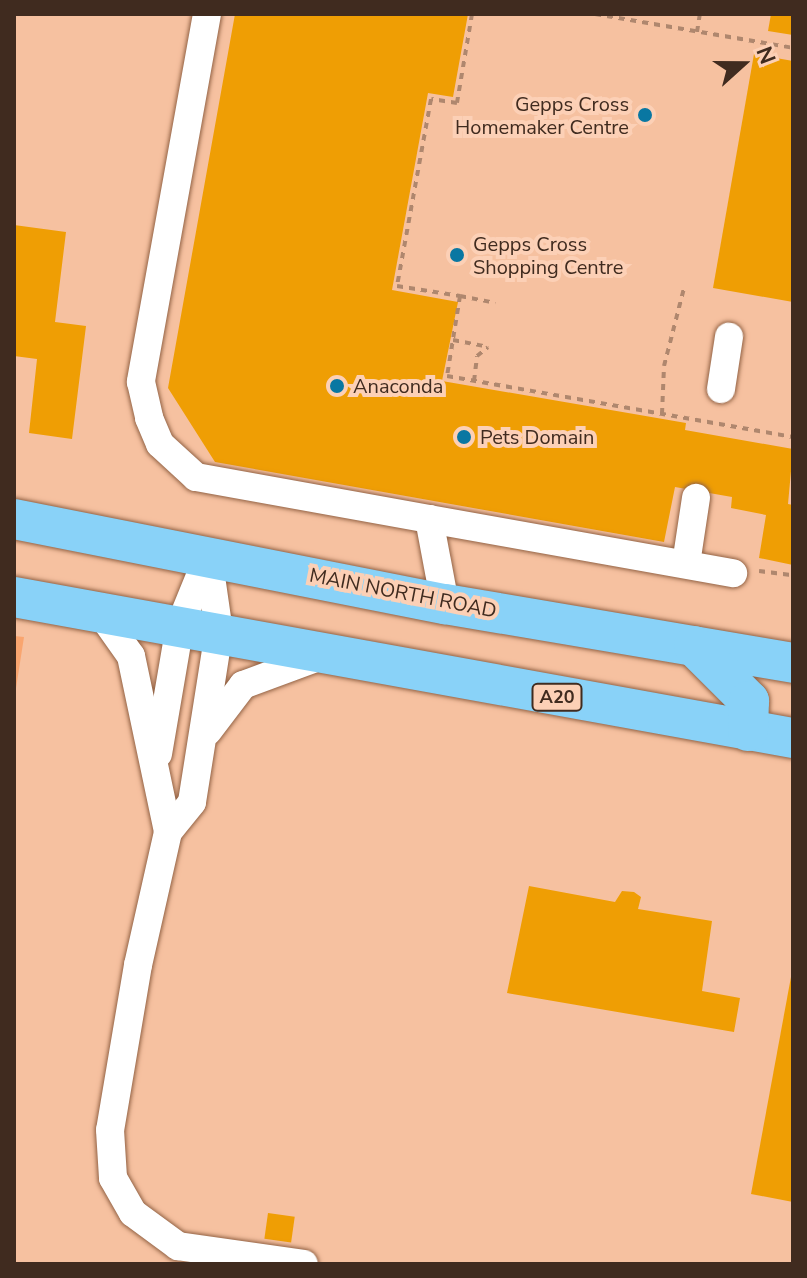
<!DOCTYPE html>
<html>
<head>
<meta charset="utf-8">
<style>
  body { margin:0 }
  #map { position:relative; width:807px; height:1278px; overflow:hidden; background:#f6c1a0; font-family:"Nunito Sans",sans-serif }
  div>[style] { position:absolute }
  .green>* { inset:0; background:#f9a56f }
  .building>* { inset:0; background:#ef9e04; transform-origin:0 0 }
  .path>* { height:4px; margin-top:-2px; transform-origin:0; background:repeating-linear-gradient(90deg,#af876e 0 6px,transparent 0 12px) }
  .roads { filter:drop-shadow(0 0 2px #936345) drop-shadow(0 0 2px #936345) }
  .minor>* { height:28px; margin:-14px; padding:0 14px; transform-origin:14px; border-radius:14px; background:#fff }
  .highway>* { height:40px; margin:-20px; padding:0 20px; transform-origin:20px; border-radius:20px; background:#89d2f8 }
  .dots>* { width:22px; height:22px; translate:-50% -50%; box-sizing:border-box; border:4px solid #fcd0b6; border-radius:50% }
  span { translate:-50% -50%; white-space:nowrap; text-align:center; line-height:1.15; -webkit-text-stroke:8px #fcd0b6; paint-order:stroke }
  .shield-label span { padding:2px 6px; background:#fcd0b6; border:2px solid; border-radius:6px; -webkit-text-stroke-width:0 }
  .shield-label { font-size:18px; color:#402b1f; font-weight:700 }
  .poi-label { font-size:20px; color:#402b1f }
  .right { translate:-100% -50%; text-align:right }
  .left { translate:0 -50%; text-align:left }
  .street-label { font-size:20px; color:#402b1f }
  .frame { position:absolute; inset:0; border:16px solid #402b1f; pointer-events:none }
  .north { position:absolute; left:703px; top:24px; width:80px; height:80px; -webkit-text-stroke:6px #fcd0b6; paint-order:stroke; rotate:69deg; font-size:22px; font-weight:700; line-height:32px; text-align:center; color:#402b1f }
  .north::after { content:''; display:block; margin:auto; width:28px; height:36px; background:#402b1f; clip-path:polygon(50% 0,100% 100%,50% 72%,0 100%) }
</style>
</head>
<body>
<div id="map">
  <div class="green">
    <div style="clip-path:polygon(14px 636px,24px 637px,14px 701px)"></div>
  </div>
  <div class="building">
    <div style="clip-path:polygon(235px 14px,468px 14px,453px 97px,428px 93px,392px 290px,458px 302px,442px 381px,686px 423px,685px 430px,793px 449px,788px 504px,793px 505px,793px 565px,759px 558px,766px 515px,731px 508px,732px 497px,675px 487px,664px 542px,215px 462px,168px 388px)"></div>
    <div style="clip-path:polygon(771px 14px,793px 14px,793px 35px,768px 31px)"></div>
    <div style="clip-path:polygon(754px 54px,793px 61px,793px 302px,713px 288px)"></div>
    <div style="clip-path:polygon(14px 225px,66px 232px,55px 322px,86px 326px,72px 439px,29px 433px,37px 359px,14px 356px)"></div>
    <div style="clip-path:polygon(529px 886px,615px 902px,622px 891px,634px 892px,641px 897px,638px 909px,712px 921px,702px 991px,740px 998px,734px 1032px,507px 993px)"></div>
    <div style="clip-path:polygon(793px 966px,793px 1202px,751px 1194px)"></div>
    <div style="left:268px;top:1213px;width:27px;height:26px;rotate:8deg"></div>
  </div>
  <div class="path">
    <div style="left:472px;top:14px;width:90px;rotate:99.6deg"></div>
    <div style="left:457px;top:103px;width:26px;rotate:-171deg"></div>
    <div style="left:431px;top:99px;width:190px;rotate:100.3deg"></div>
    <div style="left:397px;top:286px;width:64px;rotate:9deg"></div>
    <div style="left:460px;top:296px;width:81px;rotate:99.2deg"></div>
    <div style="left:447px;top:376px;width:351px;rotate:10deg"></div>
    <div style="left:595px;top:14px;width:201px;rotate:9.7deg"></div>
    <div style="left:697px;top:32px;width:18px;rotate:-81deg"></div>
    <div style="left:460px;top:296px;width:36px;rotate:11deg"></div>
    <div style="left:453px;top:340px;width:36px;rotate:11deg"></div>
    <div style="left:474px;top:381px;width:25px;rotate:-83deg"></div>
    <div style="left:477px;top:356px;width:14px;rotate:-39deg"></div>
    <div style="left:662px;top:414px;width:48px;rotate:-87.6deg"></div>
    <div style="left:664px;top:366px;width:81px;rotate:-75.6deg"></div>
    <div style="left:759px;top:571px;width:34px;rotate:7deg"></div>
  </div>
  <div class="roads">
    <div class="minor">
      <div style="left:207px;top:14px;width:374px;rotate:100.2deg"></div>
      <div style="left:141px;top:382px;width:37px;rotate:77deg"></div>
      <div style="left:149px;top:418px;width:28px;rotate:67deg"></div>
      <div style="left:160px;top:444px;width:49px;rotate:42.5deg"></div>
      <div style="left:196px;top:477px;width:237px;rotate:10.2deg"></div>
      <div style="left:429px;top:519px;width:86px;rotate:79.3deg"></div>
      <div style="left:721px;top:389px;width:53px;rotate:-81.3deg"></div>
      <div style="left:429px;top:519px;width:309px;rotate:10.1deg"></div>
      <div style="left:686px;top:564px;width:67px;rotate:-81.4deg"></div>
      <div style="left:99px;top:611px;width:55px;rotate:54.6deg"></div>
      <div style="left:131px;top:656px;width:180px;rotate:78.1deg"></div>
      <div style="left:168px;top:832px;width:136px;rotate:102.7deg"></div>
      <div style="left:138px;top:965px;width:167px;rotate:99.6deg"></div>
      <div style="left:110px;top:1130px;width:48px;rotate:86.4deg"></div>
      <div style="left:113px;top:1178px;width:40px;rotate:60.3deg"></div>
      <div style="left:133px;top:1213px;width:56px;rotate:36.3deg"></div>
      <div style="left:178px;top:1246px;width:127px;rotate:8.1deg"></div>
      <div style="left:208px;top:731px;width:58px;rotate:-52.7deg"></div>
      <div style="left:243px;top:685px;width:83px;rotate:-20.4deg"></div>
      <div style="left:158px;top:754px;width:131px;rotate:-80.3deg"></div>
      <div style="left:180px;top:625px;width:71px;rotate:-67.8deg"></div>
      <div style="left:168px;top:832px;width:38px;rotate:-51deg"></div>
      <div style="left:192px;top:802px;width:172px;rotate:-81deg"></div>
      <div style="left:219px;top:632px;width:77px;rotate:-98.2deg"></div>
    </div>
    <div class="highway">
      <div style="left:14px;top:519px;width:439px;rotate:11.2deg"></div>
      <div style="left:445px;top:604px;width:353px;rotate:9.6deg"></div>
      <div style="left:14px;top:597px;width:792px;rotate:10.26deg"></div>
      <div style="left:694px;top:646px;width:78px;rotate:45deg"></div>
      <div style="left:749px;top:701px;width:30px;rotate:92deg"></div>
    </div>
  </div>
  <div class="dots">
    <div style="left:645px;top:115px;background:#0977a2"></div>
    <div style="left:457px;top:255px;background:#0977a2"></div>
    <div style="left:337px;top:386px;background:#0977a2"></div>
    <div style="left:464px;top:437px;background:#0977a2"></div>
  </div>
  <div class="shield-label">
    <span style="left:557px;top:697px">A20</span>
  </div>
  <div class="poi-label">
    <span class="right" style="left:629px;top:116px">Gepps Cross<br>Homemaker Centre</span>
    <span class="left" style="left:473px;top:256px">Gepps Cross<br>Shopping Centre</span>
    <span class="left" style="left:353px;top:386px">Anaconda</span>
    <span class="left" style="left:480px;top:437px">Pets Domain</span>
  </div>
  <div class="street-label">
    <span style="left:403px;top:593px;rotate:11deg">MAIN NORTH ROAD</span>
  </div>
  <div class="frame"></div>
  <div class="north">N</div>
</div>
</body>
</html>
